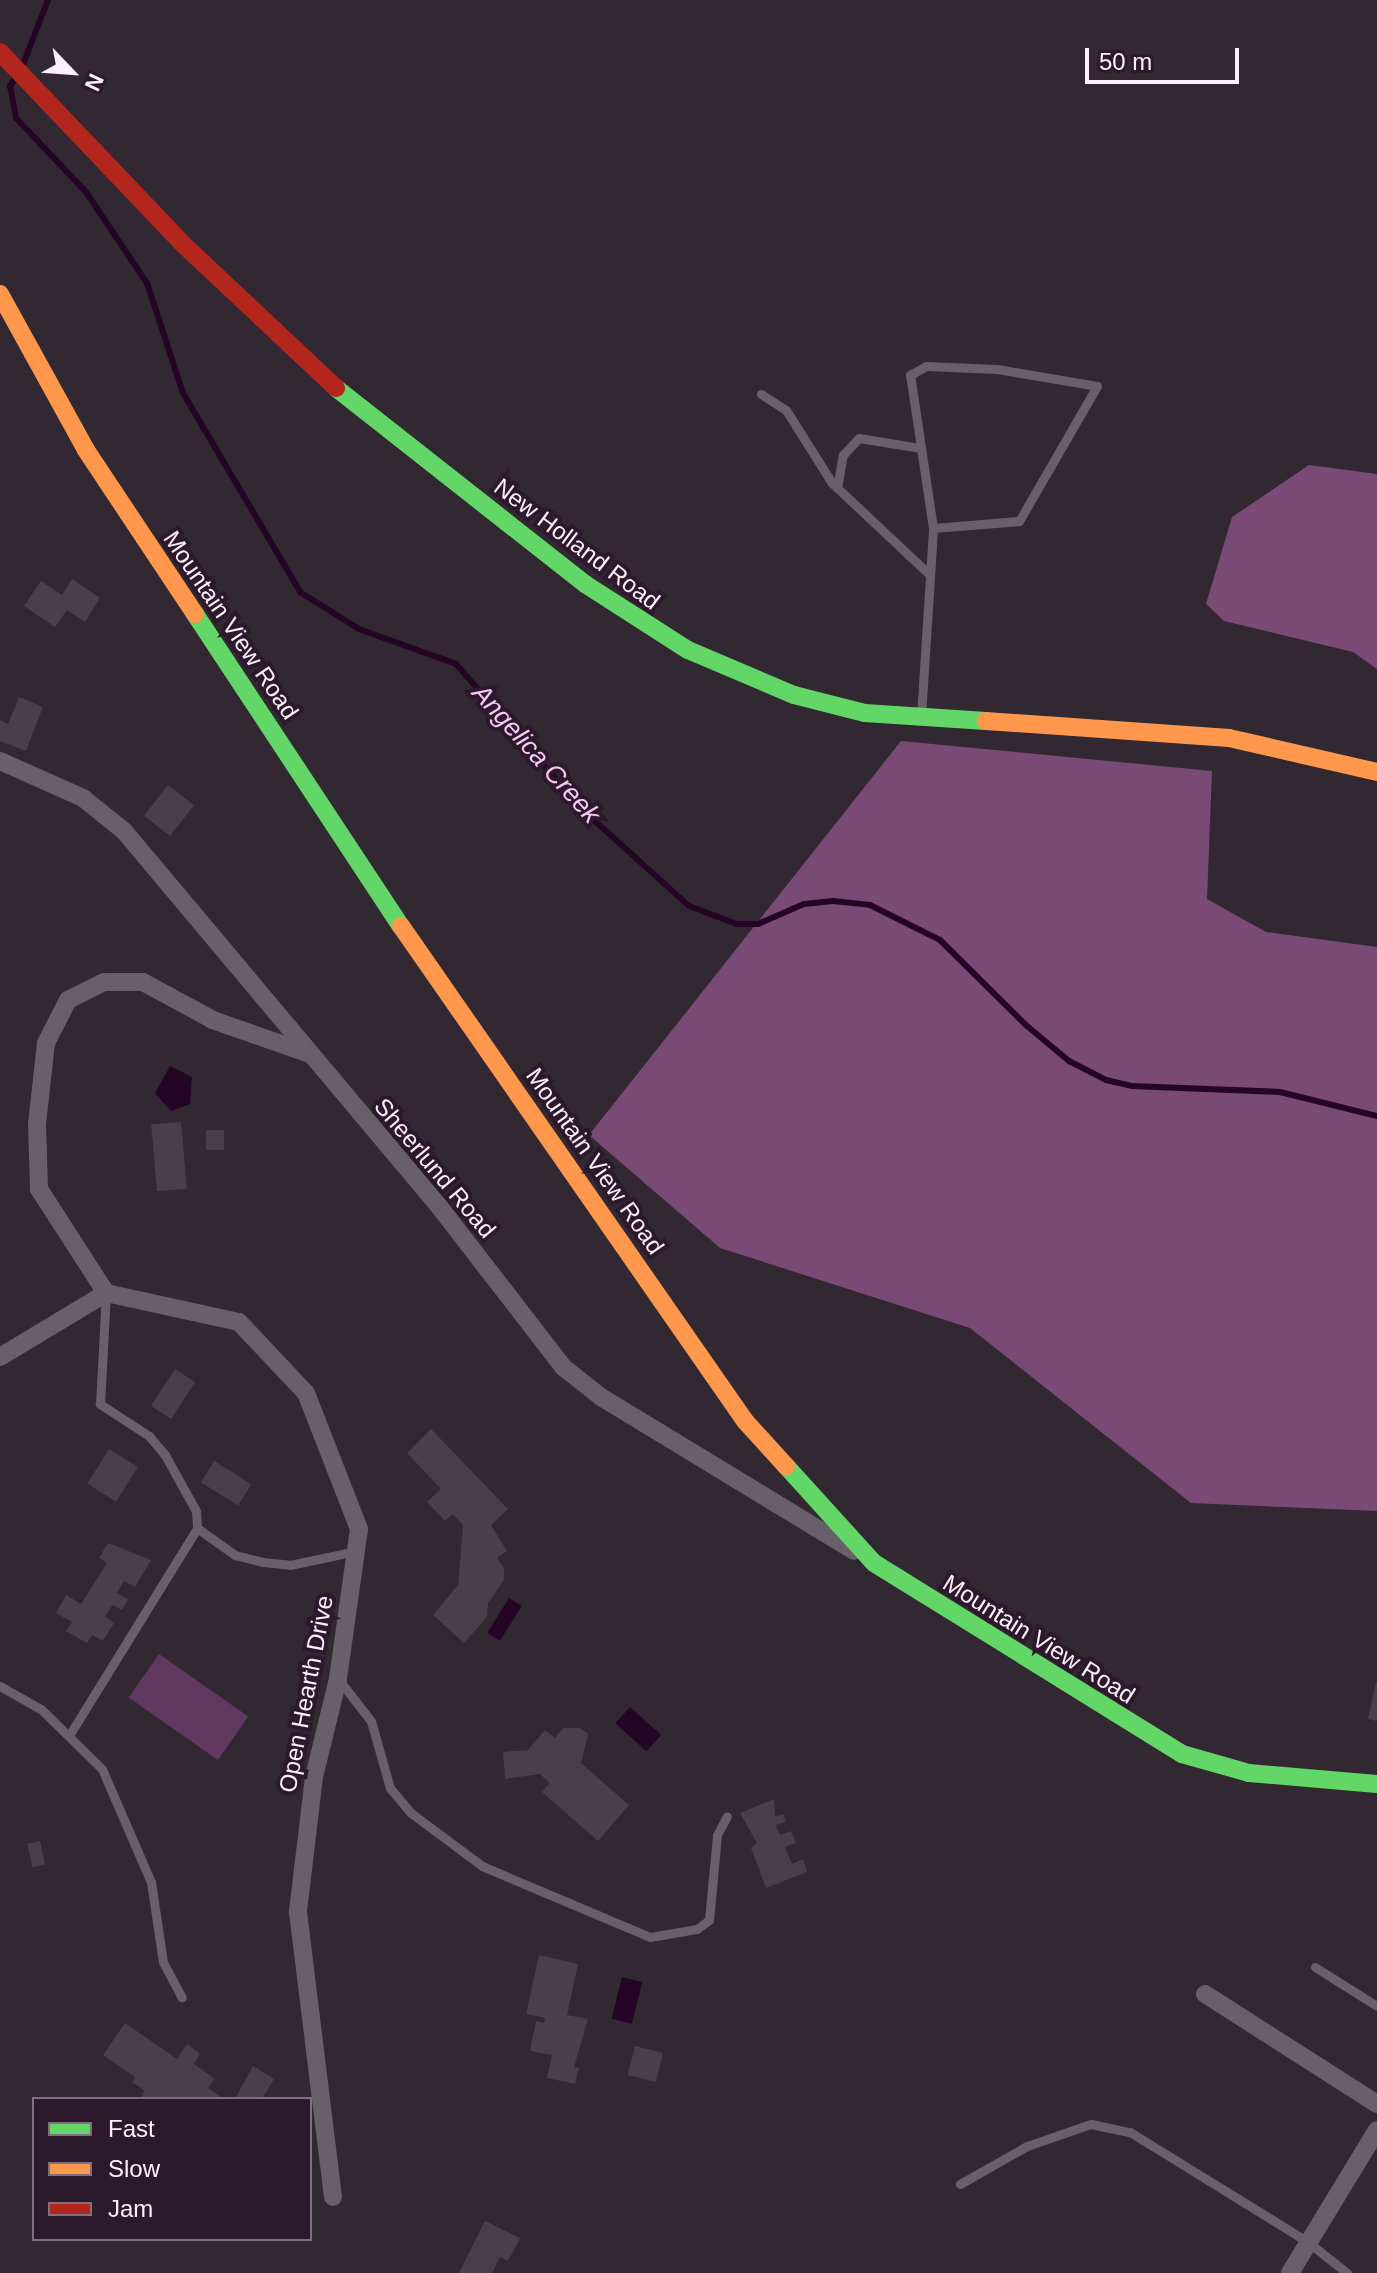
<!DOCTYPE html>
<html>
<head>
<meta charset="utf-8">
<style>
  body { margin:0 }
  #map { position:relative; width:1377px; height:2273px; overflow:hidden; background:#322832; font-family:Helvetica,sans-serif }
  div>[style] { position:absolute }
  .green>* { inset:0; background:#61385f; transform-origin:0 0 }
  .forest>* { inset:0; background:#7a4a77 }
  .water>* { inset:0; background:#250525; transform-origin:0 0 }
  .stream>* { height:6px; margin:-3px; padding:0 3px; transform-origin:3px; border-radius:3px; background:#250525 }
  .building>* { inset:0; background:#483f48; transform-origin:0 0 }
  .lane>* { height:9px; margin:-4.5px; padding:0 4.5px; transform-origin:4.5px; border-radius:4.5px; background:#685f68 }
  .street>* { height:18px; margin:-9px; padding:0 9px; transform-origin:9px; border-radius:9px; background:#685f68 }
  .fast>* { height:18px; margin:-9px; padding:0 9px; transform-origin:9px; border-radius:9px; background:#63d668 }
  .slow>* { height:18px; margin:-9px; padding:0 9px; transform-origin:9px; border-radius:9px; background:#ff974d }
  .jam>* { height:18px; margin:-9px; padding:0 9px; transform-origin:9px; border-radius:9px; background:#b3261e }
  span { translate:-50% -50%; white-space:nowrap; text-align:center; line-height:1.15; -webkit-text-stroke:8px #2d192c; paint-order:stroke }
  .street-label { font-size:24px; color:#fdeffb }
  .water-label { font-size:26px; color:#facaf6; font-style:italic }
  .legend { position:absolute; left:32px; top:2097px; width:280px; height:144px; box-sizing:border-box; background:#2d192c; border:2px solid #806f7f; margin:0; padding:10px 14px; list-style:none; font-size:24px; color:#fdeffb }
  .legend li { display:flex; align-items:center; gap:16px; height:40px }
  .legend b { width:40px; border:2px solid #806f7f }
  .north { position:absolute; left:32px; top:32px; width:80px; height:80px; -webkit-text-stroke:6px #2d192c; paint-order:stroke; rotate:115deg; font-size:22px; font-weight:700; line-height:32px; text-align:center; color:#fdeffb }
  .north::after { content:''; display:block; margin:auto; width:28px; height:36px; background:#fdeffb; clip-path:polygon(50% 0,100% 100%,50% 72%,0 100%) }
  .scale { position:absolute; left:1085px; top:48px; width:154px; height:36px; box-sizing:border-box; border:4px solid #fdeffb; border-top:0; padding-left:10px; font-size:24px; line-height:28px; white-space:nowrap; color:#fdeffb; -webkit-text-stroke:6px #2d192c; paint-order:stroke }
</style>
</head>
<body>
<div id="map">
  <div class="green">
    <div style="left:159px;top:1654px;width:109px;height:53px;rotate:35deg"></div>
  </div>
  <div class="forest">
    <div style="clip-path:polygon(1309px 465px,1377px 474px,1377px 669px,1353px 652px,1224px 621px,1206px 604px,1232px 517px)"></div>
    <div style="clip-path:polygon(901px 741px,1212px 771px,1207px 899px,1266px 932px,1377px 947px,1377px 1511px,1191px 1503px,970px 1328px,720px 1248px,589px 1135px)"></div>
  </div>
  <div class="water">
    <div style="clip-path:polygon(170px 1066px,192px 1077px,190px 1104px,171px 1111px,155px 1093px)"></div>
    <div style="left:509px;top:1598px;width:15px;height:41px;rotate:32deg"></div>
    <div style="left:630px;top:1707px;width:42px;height:22px;rotate:42deg"></div>
    <div style="left:622px;top:1977px;width:21px;height:43px;rotate:14deg"></div>
  </div>
  <div class="stream">
    <div style="left:22px;top:67px;width:72px;rotate:-68.8deg"></div>
    <div style="left:16px;top:77px;width:11px;rotate:124deg"></div>
    <div style="left:10px;top:86px;width:33px;rotate:79deg"></div>
    <div style="left:16px;top:118px;width:102px;rotate:46.6deg"></div>
    <div style="left:86px;top:192px;width:110px;rotate:56.2deg"></div>
    <div style="left:147px;top:283px;width:116px;rotate:71.9deg"></div>
    <div style="left:183px;top:393px;width:231px;rotate:59.5deg"></div>
    <div style="left:300px;top:592px;width:70px;rotate:32.1deg"></div>
    <div style="left:359px;top:629px;width:103px;rotate:19.8deg"></div>
    <div style="left:456px;top:664px;width:196px;rotate:48.9deg"></div>
    <div style="left:585px;top:812px;width:140px;rotate:42.1deg"></div>
    <div style="left:689px;top:906px;width:51px;rotate:20.6deg"></div>
    <div style="left:737px;top:924px;width:21px"></div>
    <div style="left:758px;top:924px;width:50px;rotate:-23.5deg"></div>
    <div style="left:804px;top:904px;width:29px;rotate:-6deg"></div>
    <div style="left:833px;top:901px;width:37px;rotate:6deg"></div>
    <div style="left:870px;top:905px;width:78px;rotate:26.6deg"></div>
    <div style="left:940px;top:940px;width:122px;rotate:44.7deg"></div>
    <div style="left:1027px;top:1026px;width:55px;rotate:39.8deg"></div>
    <div style="left:1069px;top:1061px;width:42px;rotate:27.2deg"></div>
    <div style="left:1106px;top:1080px;width:27px;rotate:13deg"></div>
    <div style="left:1132px;top:1086px;width:148px;rotate:2.3deg"></div>
    <div style="left:1280px;top:1092px;width:100px;rotate:13.9deg"></div>
  </div>
  <div class="building">
    <div style="clip-path:polygon(72px 579px,100px 598px,85px 622px,67px 610px,55px 627px,24px 606px,41px 581px,62px 595px)"></div>
    <div style="clip-path:polygon(19px 697px,43px 707px,26px 751px,0 741px,0 720px,8px 724px)"></div>
    <div style="left:168px;top:785px;width:33px;height:39px;rotate:38deg"></div>
    <div style="left:181px;top:1122px;width:67px;height:30px;rotate:85deg"></div>
    <div style="left:224px;top:1130px;width:20px;height:18px;rotate:90deg"></div>
    <div style="left:175px;top:1369px;width:24px;height:44px;rotate:33deg"></div>
    <div style="clip-path:polygon(431px 1429px,508px 1509px,491px 1525px,507px 1551px,497px 1558px,504px 1568px,504px 1580px,488px 1603px,487px 1617px,464px 1643px,433px 1615px,458px 1585px,463px 1525px,453px 1514px,445px 1521px,427px 1502px,441px 1489px,407px 1453px)"></div>
    <div style="left:109px;top:1449px;width:34px;height:41px;rotate:32deg"></div>
    <div style="left:214px;top:1461px;width:44px;height:25px;rotate:32deg"></div>
    <div style="clip-path:polygon(108px 1543px,151px 1560px,135px 1587px,124px 1581px,117px 1593px,128px 1599px,122px 1610px,112px 1605px,105px 1617px,114px 1623px,103px 1641px,92px 1635px,87px 1643px,66px 1631px,72px 1622px,56px 1613px,66px 1595px,81px 1604px,107px 1563px,99px 1558px)"></div>
    <div style="clip-path:polygon(1376px 1682px,1377px 1682px,1377px 1721px,1368px 1719px)"></div>
    <div style="clip-path:polygon(563px 1728px,580px 1728px,588px 1734px,581px 1763px,629px 1805px,598px 1841px,542px 1792px,550px 1783px,540px 1774px,505px 1779px,503px 1752px,528px 1750px,545px 1730px,555px 1738px)"></div>
    <div style="clip-path:polygon(774px 1799px,775px 1817px,783px 1814px,786px 1822px,776px 1825px,780px 1835px,791px 1831px,796px 1843px,785px 1847px,792px 1864px,803px 1859px,807px 1872px,766px 1888px,751px 1848px,757px 1843px,740px 1813px)"></div>
    <div style="left:40px;top:1841px;width:24px;height:13px;rotate:78deg"></div>
    <div style="clip-path:polygon(539px 1955px,578px 1964px,567px 2015px,588px 2019px,574px 2067px,579px 2068px,575px 2084px,547px 2078px,552px 2055px,530px 2051px,536px 2021px,544px 2023px,545px 2018px,526px 2014px)"></div>
    <div style="clip-path:polygon(125px 2023px,177px 2059px,187px 2044px,200px 2054px,194px 2064px,215px 2079px,208px 2088px,224px 2099px,141px 2099px,144px 2090px,132px 2082px,135px 2077px,103px 2055px)"></div>
    <div style="left:635px;top:2046px;width:29px;height:30px;rotate:14deg"></div>
    <div style="clip-path:polygon(253px 2066px,274px 2079px,262px 2099px,235px 2099px)"></div>
    <div style="clip-path:polygon(485px 2221px,520px 2238px,508px 2261px,500px 2257px,492px 2273px,459px 2273px)"></div>
  </div>
  <div class="lane">
    <div style="left:761px;top:394px;width:30px;rotate:33deg"></div>
    <div style="left:786px;top:410px;width:86px;rotate:57.8deg"></div>
    <div style="left:832px;top:483px;width:134px;rotate:43.2deg"></div>
    <div style="left:837px;top:488px;width:34px;rotate:-80deg"></div>
    <div style="left:843px;top:455px;width:23px;rotate:-47deg"></div>
    <div style="left:859px;top:438px;width:63px;rotate:9.2deg"></div>
    <div style="left:921px;top:716px;width:188px;rotate:-86.3deg"></div>
    <div style="left:933px;top:528px;width:155px;rotate:-98.5deg"></div>
    <div style="left:910px;top:375px;width:18px;rotate:-29deg"></div>
    <div style="left:926px;top:366px;width:71px;rotate:2.4deg"></div>
    <div style="left:997px;top:369px;width:101px;rotate:9.6deg"></div>
    <div style="left:1097px;top:386px;width:156px;rotate:120deg"></div>
    <div style="left:1019px;top:521px;width:86px;rotate:175.3deg"></div>
    <div style="left:197px;top:1528px;width:47px;rotate:35.4deg"></div>
    <div style="left:235px;top:1555px;width:29px;rotate:14deg"></div>
    <div style="left:263px;top:1562px;width:27px;rotate:6deg"></div>
    <div style="left:290px;top:1565px;width:67px;rotate:-12deg"></div>
    <div style="left:339px;top:1680px;width:52px;rotate:52deg"></div>
    <div style="left:371px;top:1721px;width:70px;rotate:74.2deg"></div>
    <div style="left:390px;top:1788px;width:33px;rotate:50deg"></div>
    <div style="left:411px;top:1813px;width:89px;rotate:36.7deg"></div>
    <div style="left:482px;top:1866px;width:182px;rotate:22.9deg"></div>
    <div style="left:650px;top:1937px;width:48px;rotate:-9.7deg"></div>
    <div style="left:697px;top:1929px;width:15px;rotate:-37deg"></div>
    <div style="left:709px;top:1920px;width:85px;rotate:-84.6deg"></div>
    <div style="left:717px;top:1835px;width:21px;rotate:-62deg"></div>
    <div style="left:0;top:1686px;width:48px;rotate:29.7deg"></div>
    <div style="left:42px;top:1710px;width:84px;rotate:44.5deg"></div>
    <div style="left:102px;top:1769px;width:123px;rotate:66.6deg"></div>
    <div style="left:151px;top:1882px;width:81px;rotate:81.5deg"></div>
    <div style="left:163px;top:1962px;width:40px;rotate:62deg"></div>
    <div style="left:70px;top:1734px;width:242px;rotate:-58.3deg"></div>
    <div style="left:197px;top:1528px;width:17px;rotate:-93deg"></div>
    <div style="left:196px;top:1511px;width:64px;rotate:-119deg"></div>
    <div style="left:165px;top:1455px;width:25px;rotate:-130deg"></div>
    <div style="left:149px;top:1436px;width:59px;rotate:-146.9deg"></div>
    <div style="left:100px;top:1404px;width:111px;rotate:-86.9deg"></div>
    <div style="left:1315px;top:1967px;width:73px;rotate:32.2deg"></div>
    <div style="left:960px;top:2184px;width:77px;rotate:-29.6deg"></div>
    <div style="left:1027px;top:2146px;width:68px;rotate:-19deg"></div>
    <div style="left:1091px;top:2124px;width:40px;rotate:12deg"></div>
    <div style="left:1130px;top:2132px;width:209px;rotate:31.7deg"></div>
    <div style="left:1308px;top:2242px;width:50px;rotate:38.5deg"></div>
  </div>
  <div class="street">
    <div style="left:0;top:761px;width:91px;rotate:24deg"></div>
    <div style="left:83px;top:798px;width:53px;rotate:38.8deg"></div>
    <div style="left:124px;top:831px;width:488px;rotate:50deg"></div>
    <div style="left:438px;top:1205px;width:205px;rotate:52.3deg"></div>
    <div style="left:563px;top:1367px;width:48px;rotate:38.3deg"></div>
    <div style="left:601px;top:1397px;width:296px;rotate:31.3deg"></div>
    <div style="left:307px;top:1053px;width:100px;rotate:-160.7deg"></div>
    <div style="left:213px;top:1020px;width:80px;rotate:-151.5deg"></div>
    <div style="left:143px;top:982px;width:39px;rotate:180deg"></div>
    <div style="left:104px;top:982px;width:40px;rotate:153.4deg"></div>
    <div style="left:68px;top:1000px;width:48px;rotate:117.1deg"></div>
    <div style="left:46px;top:1043px;width:81px;rotate:96.3deg"></div>
    <div style="left:37px;top:1124px;width:65px;rotate:88.2deg"></div>
    <div style="left:39px;top:1189px;width:124px;rotate:57.2deg"></div>
    <div style="left:106px;top:1293px;width:136px;rotate:12.3deg"></div>
    <div style="left:239px;top:1322px;width:98px;rotate:46.7deg"></div>
    <div style="left:306px;top:1393px;width:146px;rotate:68.7deg"></div>
    <div style="left:359px;top:1529px;width:151px;rotate:98deg"></div>
    <div style="left:338px;top:1679px;width:101px;rotate:103.8deg"></div>
    <div style="left:314px;top:1777px;width:136px;rotate:96.8deg"></div>
    <div style="left:298px;top:1912px;width:287px;rotate:83deg"></div>
    <div style="left:0;top:1357px;width:124px;rotate:-31.1deg"></div>
    <div style="left:1205px;top:1994px;width:204px;rotate:32.6deg"></div>
    <div style="left:1290px;top:2273px;width:167px;rotate:-58.7deg"></div>
  </div>
  <div class="fast">
    <div style="left:336px;top:388px;width:317px;rotate:38.2deg"></div>
    <div style="left:585px;top:584px;width:122px;rotate:32.7deg"></div>
    <div style="left:688px;top:650px;width:115px;rotate:23deg"></div>
    <div style="left:794px;top:695px;width:73px;rotate:14.2deg"></div>
    <div style="left:865px;top:713px;width:121px;rotate:3.8deg"></div>
    <div style="left:195px;top:614px;width:374px;rotate:56.6deg"></div>
    <div style="left:786px;top:1466px;width:131px;rotate:47.8deg"></div>
    <div style="left:874px;top:1563px;width:362px;rotate:31.8deg"></div>
    <div style="left:1182px;top:1754px;width:70px;rotate:15.8deg"></div>
    <div style="left:1249px;top:1773px;width:128px;rotate:4.9deg"></div>
  </div>
  <div class="slow">
    <div style="left:0;top:294px;width:178px;rotate:61.1deg"></div>
    <div style="left:86px;top:450px;width:197px;rotate:56.4deg"></div>
    <div style="left:986px;top:721px;width:244px;rotate:4deg"></div>
    <div style="left:1229px;top:738px;width:152px;rotate:12.9deg"></div>
    <div style="left:401px;top:926px;width:603px;rotate:55.2deg"></div>
    <div style="left:745px;top:1421px;width:61px;rotate:47.7deg"></div>
  </div>
  <div class="jam">
    <div style="left:0;top:52px;width:269px;rotate:46.4deg"></div>
    <div style="left:186px;top:247px;width:206px;rotate:43.2deg"></div>
  </div>
  <div class="street-label">
    <span style="left:577px;top:544px;rotate:37deg">New Holland Road</span>
    <span style="left:231px;top:625px;rotate:56deg">Mountain View Road</span>
    <span style="left:595px;top:1161px;rotate:55deg">Mountain View Road</span>
    <span style="left:435px;top:1168px;rotate:50deg">Sheerlund Road</span>
    <span style="left:1039px;top:1639px;rotate:32deg">Mountain View Road</span>
    <span style="left:306px;top:1694px;rotate:-79deg">Open Hearth Drive</span>
  </div>
  <div class="water-label">
    <span style="left:536px;top:754px;rotate:48deg">Angelica Creek</span>
  </div>
  <ul class="legend">
  <li><b style="height:10px;background:#63d668"></b>Fast</li>
  <li><b style="height:10px;background:#ff974d"></b>Slow</li>
  <li><b style="height:10px;background:#b3261e"></b>Jam</li>
  </ul>
  <div class="north">N</div>
  <div class="scale">50 m</div>
</div>
</body>
</html>
